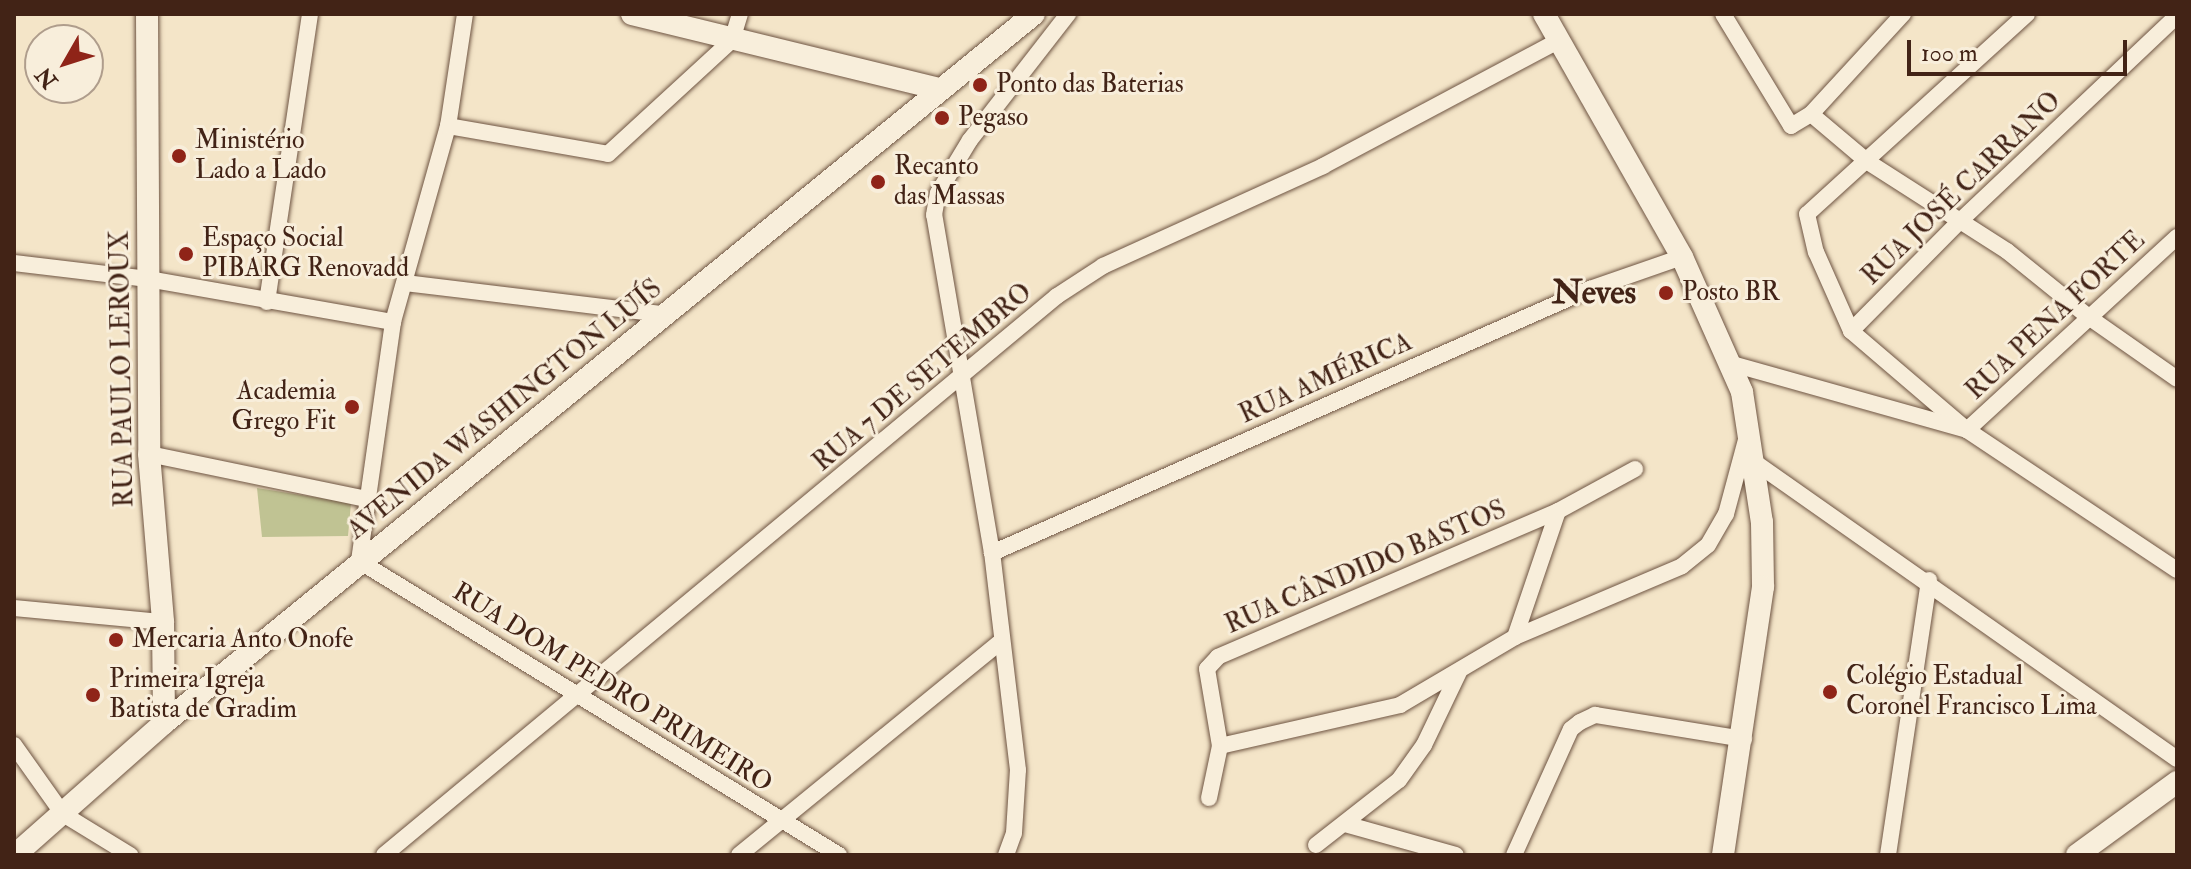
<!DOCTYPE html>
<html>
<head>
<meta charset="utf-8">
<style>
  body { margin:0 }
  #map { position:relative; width:2191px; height:869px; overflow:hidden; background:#f4e5c8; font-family:"IM FELL Double Pica",serif }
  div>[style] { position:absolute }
  .green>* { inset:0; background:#c0c393 }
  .roads { filter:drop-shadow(0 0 2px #6e5442) drop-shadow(0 0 2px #6e5442) }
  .street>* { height:16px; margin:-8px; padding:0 8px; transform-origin:8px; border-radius:8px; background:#f8eedb }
  .secondary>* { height:22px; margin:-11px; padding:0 11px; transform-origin:11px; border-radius:11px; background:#f8eedb }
  .dots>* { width:22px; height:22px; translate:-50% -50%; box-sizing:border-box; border:4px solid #f8eedb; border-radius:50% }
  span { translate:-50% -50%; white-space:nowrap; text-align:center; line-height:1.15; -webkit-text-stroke:6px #f8eedb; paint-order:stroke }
  .poi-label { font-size:26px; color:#422316 }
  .left { translate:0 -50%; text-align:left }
  .right { translate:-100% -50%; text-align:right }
  .street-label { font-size:26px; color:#422316 }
  .district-label { font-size:34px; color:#422316; font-weight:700 }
  .frame { position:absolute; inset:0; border:16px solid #422316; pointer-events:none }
  .north { position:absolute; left:24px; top:24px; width:80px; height:80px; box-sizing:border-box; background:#f8eedb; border:2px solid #af9d8c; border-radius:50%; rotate:231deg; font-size:22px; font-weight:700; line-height:32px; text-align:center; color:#422316 }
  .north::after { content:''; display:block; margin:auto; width:28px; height:36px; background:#8f2418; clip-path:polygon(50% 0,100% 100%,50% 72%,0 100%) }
  .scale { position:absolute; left:1907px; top:40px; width:220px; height:36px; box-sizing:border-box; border:4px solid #422316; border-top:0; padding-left:10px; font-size:24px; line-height:28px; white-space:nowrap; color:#422316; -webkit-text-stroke:6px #f8eedb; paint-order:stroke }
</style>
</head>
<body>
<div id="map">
  <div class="green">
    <div style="clip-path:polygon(257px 488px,351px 503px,348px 536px,262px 537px)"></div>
  </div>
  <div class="roads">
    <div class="street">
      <div style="left:465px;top:14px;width:113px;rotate:98.6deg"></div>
      <div style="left:448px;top:126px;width:204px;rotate:105.7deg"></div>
      <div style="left:393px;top:322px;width:241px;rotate:98.1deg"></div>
      <div style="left:359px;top:561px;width:563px;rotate:31.49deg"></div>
      <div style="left:1723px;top:14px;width:131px;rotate:58.7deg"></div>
      <div style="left:1791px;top:126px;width:23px;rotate:-31deg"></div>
      <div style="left:1811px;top:114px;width:136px;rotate:-47.4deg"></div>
      <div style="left:2027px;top:14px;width:297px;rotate:137.7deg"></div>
      <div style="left:1807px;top:214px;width:39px;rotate:77deg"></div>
      <div style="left:1816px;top:252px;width:86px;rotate:66.1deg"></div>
      <div style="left:1851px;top:331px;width:153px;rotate:40.5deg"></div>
      <div style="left:1967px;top:430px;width:285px;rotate:-42.6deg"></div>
      <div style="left:1811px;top:114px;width:75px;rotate:40.1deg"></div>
      <div style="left:1868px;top:162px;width:165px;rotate:32.6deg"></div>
      <div style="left:2007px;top:251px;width:107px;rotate:38.9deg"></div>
      <div style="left:2090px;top:318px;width:106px;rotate:35deg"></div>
      <div style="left:448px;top:126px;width:162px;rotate:9.9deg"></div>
      <div style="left:608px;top:154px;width:168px;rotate:-42.6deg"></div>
      <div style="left:732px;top:40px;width:27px;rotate:-73deg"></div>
      <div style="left:14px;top:263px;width:135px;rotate:6.8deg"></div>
      <div style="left:148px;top:279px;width:249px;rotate:10deg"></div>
      <div style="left:405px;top:283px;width:266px;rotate:6.9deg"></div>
      <div style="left:267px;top:302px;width:291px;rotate:-81.5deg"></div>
      <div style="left:1851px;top:331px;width:155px;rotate:-45.3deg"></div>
      <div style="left:1960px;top:221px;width:299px;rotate:-43.4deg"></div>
      <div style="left:1729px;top:363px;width:247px;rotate:15.7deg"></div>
      <div style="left:1967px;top:430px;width:252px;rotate:33.7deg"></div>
      <div style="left:149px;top:454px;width:222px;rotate:11.7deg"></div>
      <div style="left:1753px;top:461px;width:518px;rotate:35.1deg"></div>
      <div style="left:1635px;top:469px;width:88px;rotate:151.4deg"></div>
      <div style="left:1558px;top:511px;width:370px;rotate:156.8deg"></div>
      <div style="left:1218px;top:657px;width:16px;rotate:133deg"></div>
      <div style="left:1207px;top:669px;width:78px;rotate:80.4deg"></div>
      <div style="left:1220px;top:746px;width:185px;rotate:-12.8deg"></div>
      <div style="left:1400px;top:705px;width:134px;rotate:-30.6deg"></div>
      <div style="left:1515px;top:637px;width:181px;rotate:-23deg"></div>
      <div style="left:1682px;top:566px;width:33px;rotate:-39deg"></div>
      <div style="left:1708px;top:545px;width:36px;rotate:-60deg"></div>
      <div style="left:1726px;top:514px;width:77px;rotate:-74.9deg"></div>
      <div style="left:992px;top:553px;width:654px;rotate:-23.82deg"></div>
      <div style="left:1590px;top:289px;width:97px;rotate:-19.2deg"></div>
      <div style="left:14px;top:608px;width:150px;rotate:5.4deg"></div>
      <div style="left:1515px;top:637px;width:133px;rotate:-71.2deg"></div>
      <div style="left:14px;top:745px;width:85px;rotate:54.6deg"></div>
      <div style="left:63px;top:814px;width:79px;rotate:31.5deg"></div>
      <div style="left:1209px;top:798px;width:53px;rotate:-78.1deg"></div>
      <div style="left:1345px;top:824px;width:115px;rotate:15.6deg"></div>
      <div style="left:1316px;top:845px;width:105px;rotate:-38.1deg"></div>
      <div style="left:1399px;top:780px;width:43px;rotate:-54.5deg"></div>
      <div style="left:1424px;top:745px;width:81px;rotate:-64.4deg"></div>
      <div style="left:384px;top:855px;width:875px;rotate:-39.71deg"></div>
      <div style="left:1057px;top:296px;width:55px;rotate:-33.1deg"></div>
      <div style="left:1103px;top:266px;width:242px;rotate:-24.4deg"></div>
      <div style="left:1323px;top:166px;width:268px;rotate:-28deg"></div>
      <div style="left:739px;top:855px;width:337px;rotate:-39.2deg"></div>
      <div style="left:1006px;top:855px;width:23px;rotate:-70deg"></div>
      <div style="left:1014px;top:833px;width:63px;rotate:-86.4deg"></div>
      <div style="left:1018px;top:770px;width:219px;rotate:-96.8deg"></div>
      <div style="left:992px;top:553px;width:343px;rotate:-99.7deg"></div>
      <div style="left:934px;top:215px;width:22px;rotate:-80deg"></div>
      <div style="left:938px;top:193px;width:62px;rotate:-58.9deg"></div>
      <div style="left:970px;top:140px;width:160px;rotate:-52.1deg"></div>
      <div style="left:1514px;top:855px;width:138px;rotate:-65.7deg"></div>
      <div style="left:1571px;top:729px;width:11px;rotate:-38deg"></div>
      <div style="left:1580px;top:722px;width:17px;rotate:-25deg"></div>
      <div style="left:1595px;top:715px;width:151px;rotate:9.2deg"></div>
      <div style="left:1888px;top:855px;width:278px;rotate:-81.5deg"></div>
    </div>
    <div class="secondary">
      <div style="left:147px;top:14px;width:440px;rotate:89.7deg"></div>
      <div style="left:149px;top:454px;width:169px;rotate:85.2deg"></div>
      <div style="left:163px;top:622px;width:101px;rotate:89.4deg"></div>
      <div style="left:632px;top:14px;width:317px;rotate:13.7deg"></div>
      <div style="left:1544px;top:14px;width:279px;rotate:60.4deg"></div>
      <div style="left:1682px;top:257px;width:148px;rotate:66deg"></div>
      <div style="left:1742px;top:392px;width:132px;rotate:81.3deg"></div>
      <div style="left:1762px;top:522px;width:65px;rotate:89.1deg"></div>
      <div style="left:1763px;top:587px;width:271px;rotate:98.5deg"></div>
      <div style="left:15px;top:855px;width:199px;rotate:-41.5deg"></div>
      <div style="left:164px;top:723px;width:1122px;rotate:-39.18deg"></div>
      <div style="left:2077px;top:855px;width:124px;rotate:-36.1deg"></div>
    </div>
  </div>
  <div class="dots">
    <div style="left:980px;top:85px;background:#8f2418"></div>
    <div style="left:942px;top:118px;background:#8f2418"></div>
    <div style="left:179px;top:156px;background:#8f2418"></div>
    <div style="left:878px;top:182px;background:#8f2418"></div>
    <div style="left:186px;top:254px;background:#8f2418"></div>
    <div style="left:1666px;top:293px;background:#8f2418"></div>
    <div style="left:352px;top:407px;background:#8f2418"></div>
    <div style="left:116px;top:640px;background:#8f2418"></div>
    <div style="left:1830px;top:692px;background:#8f2418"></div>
    <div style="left:93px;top:695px;background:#8f2418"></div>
  </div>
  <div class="poi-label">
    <span class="left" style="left:996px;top:85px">Ponto das Baterias</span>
    <span class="left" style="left:958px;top:118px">Pegaso</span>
    <span class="left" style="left:195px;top:156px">Ministério<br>Lado a Lado</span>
    <span class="left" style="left:894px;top:182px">Recanto<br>das Massas</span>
    <span class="left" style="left:202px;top:254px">Espaço Social<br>PIBARG Renovadd</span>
    <span class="left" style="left:1682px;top:293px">Posto BR</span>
    <span class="right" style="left:336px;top:407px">Academia<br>Grego Fit</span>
    <span class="left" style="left:132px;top:640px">Mercaria Anto Onofe</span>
    <span class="left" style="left:1846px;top:692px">Colégio Estadual<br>Coronel Francisco Lima</span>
    <span class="left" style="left:109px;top:695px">Primeira Igreja<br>Batista de Gradim</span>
  </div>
  <div class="street-label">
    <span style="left:1962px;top:189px;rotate:-44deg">RUA JOSÉ CARRANO</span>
    <span style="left:2056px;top:316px;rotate:-43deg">RUA PENA FORTE</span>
    <span style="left:123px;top:369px;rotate:-91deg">RUA PAULO LEROUX</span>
    <span style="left:923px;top:378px;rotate:-40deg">RUA 7 DE SETEMBRO</span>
    <span style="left:1326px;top:379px;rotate:-24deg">RUA AMÉRICA</span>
    <span style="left:505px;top:410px;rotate:-39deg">AVENIDA WASHINGTON LUÍS</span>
    <span style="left:1366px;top:568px;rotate:-23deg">RUA CÂNDIDO BASTOS</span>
    <span style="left:612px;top:688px;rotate:32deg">RUA DOM PEDRO PRIMEIRO</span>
  </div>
  <div class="district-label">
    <span style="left:1594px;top:293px">Neves</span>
  </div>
  <div class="frame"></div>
  <div class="north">N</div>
  <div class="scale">100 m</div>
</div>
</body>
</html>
